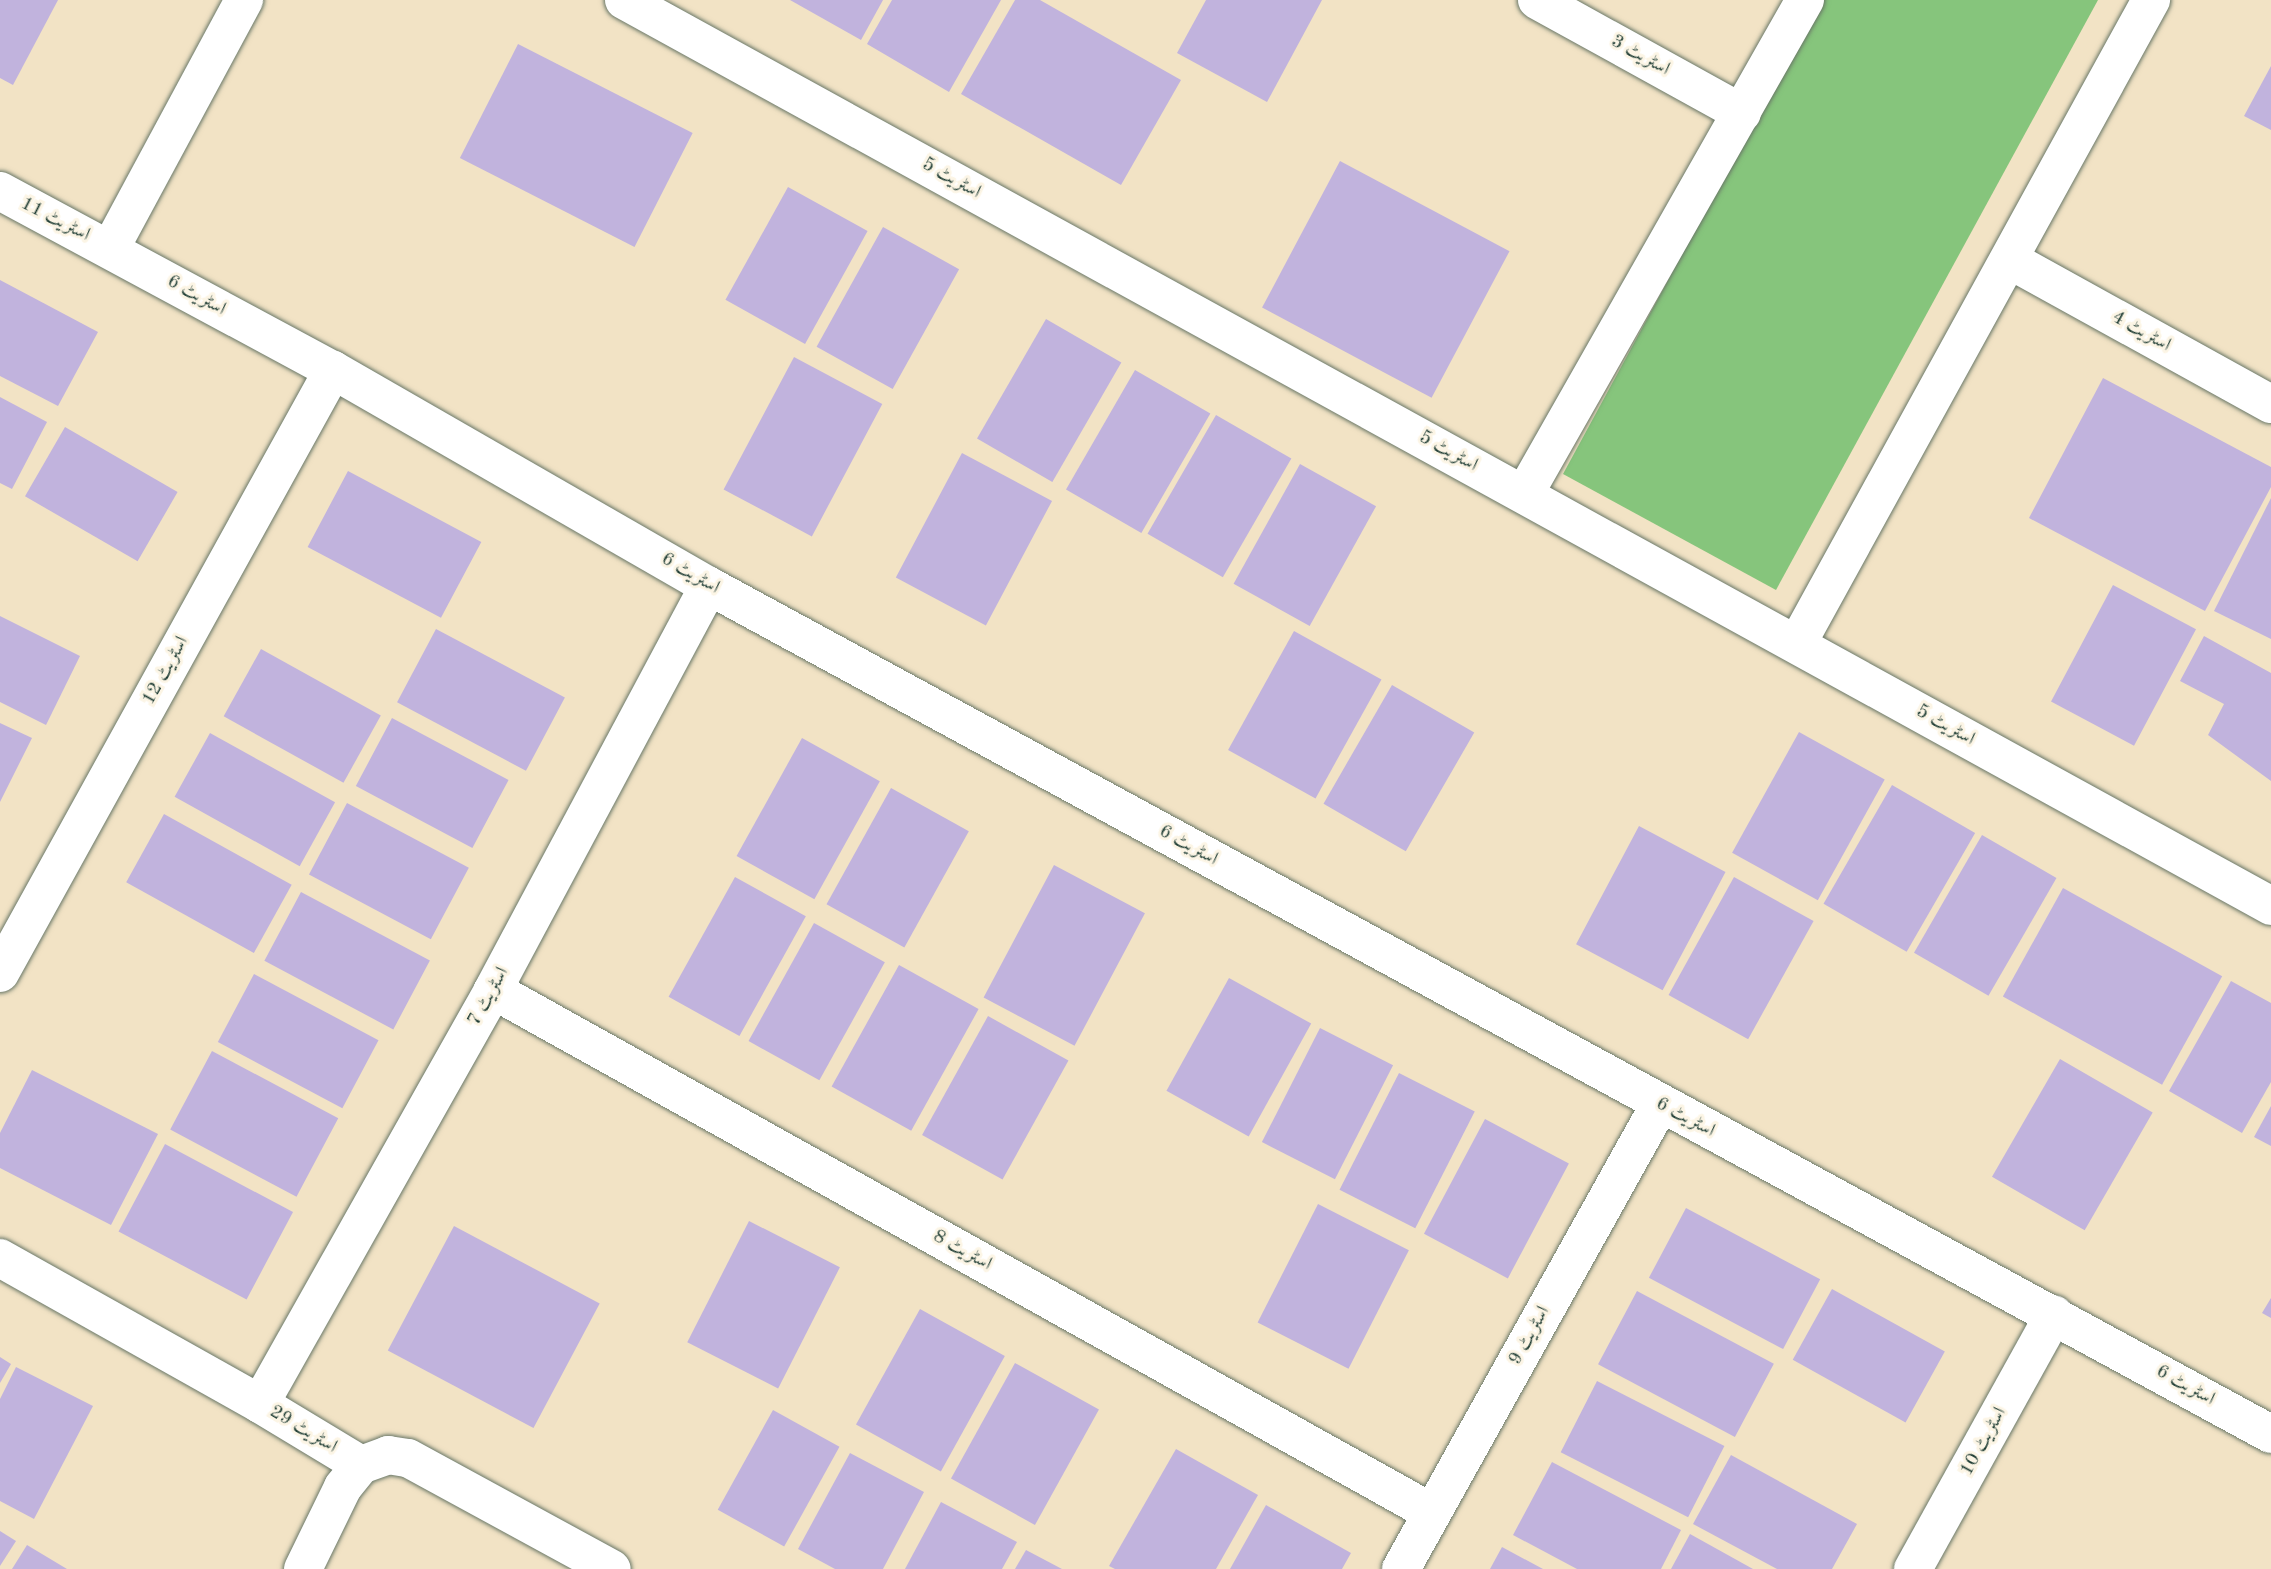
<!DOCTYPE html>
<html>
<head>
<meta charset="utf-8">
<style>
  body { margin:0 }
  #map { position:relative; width:2271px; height:1569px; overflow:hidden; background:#f2e3c5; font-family:"Old Standard TT",Amiri,serif }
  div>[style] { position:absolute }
  .green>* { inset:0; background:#86c57c }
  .building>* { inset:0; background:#c1b3dd; transform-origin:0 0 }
  .roads { filter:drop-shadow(0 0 2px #697767) drop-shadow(0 0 2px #697767) }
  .minor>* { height:38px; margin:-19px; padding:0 19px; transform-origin:19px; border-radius:19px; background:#fff }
  .tertiary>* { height:38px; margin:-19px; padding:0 19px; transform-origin:19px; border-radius:19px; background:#fff }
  span { translate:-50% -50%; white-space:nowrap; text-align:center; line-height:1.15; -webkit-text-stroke:6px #fcf5e5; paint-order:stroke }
  .street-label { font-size:19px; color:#1f3d34 }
</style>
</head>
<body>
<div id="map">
  <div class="green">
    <div style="clip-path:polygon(1820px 0,2098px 0,1776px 590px,1563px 474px)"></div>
  </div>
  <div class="building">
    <div style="clip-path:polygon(0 0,58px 0,13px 85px,0 78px)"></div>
    <div style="clip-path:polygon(790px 0,883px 0,861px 40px)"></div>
    <div style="clip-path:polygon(892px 0,1001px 0,949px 92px,867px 44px)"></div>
    <div style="clip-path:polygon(1015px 0,1040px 0,1181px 80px,1121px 185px,961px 94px)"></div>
    <div style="clip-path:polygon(1206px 0,1322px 0,1267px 102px,1177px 53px)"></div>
    <div style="left:518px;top:44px;width:196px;height:128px;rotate:27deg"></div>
    <div style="clip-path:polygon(2271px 66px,2271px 130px,2244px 116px)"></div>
    <div style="left:1340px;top:161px;width:192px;height:166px;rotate:28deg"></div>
    <div style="left:788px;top:187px;width:91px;height:129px;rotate:29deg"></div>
    <div style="left:883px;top:227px;width:87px;height:137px;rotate:29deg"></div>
    <div style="clip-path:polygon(0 280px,98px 332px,58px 406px,0 376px)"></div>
    <div style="left:1046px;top:319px;width:87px;height:138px;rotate:30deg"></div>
    <div style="left:794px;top:357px;width:100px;height:150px;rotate:28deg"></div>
    <div style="left:1135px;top:370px;width:87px;height:138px;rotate:30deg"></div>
    <div style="clip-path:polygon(2103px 378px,2271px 467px,2271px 487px,2205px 611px,2029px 518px)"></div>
    <div style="clip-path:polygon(0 397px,47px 422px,12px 489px,0 483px)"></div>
    <div style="left:1216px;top:415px;width:87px;height:137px;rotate:30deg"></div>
    <div style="left:65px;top:427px;width:130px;height:80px;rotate:30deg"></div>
    <div style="left:962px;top:453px;width:102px;height:141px;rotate:28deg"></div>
    <div style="left:1300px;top:464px;width:87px;height:137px;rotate:29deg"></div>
    <div style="left:348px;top:471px;width:151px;height:86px;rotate:28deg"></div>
    <div style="clip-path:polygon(2271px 498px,2271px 639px,2214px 611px)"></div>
    <div style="left:2113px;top:585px;width:94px;height:132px;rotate:28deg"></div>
    <div style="clip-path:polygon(0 616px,80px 656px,46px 725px,0 702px)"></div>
    <div style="left:436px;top:629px;width:146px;height:83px;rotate:28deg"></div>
    <div style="left:1294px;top:631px;width:100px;height:136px;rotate:29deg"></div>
    <div style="clip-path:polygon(2204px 636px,2271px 673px,2271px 781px,2208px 735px,2224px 704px,2180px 681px)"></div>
    <div style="left:261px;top:649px;width:137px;height:77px;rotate:29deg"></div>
    <div style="left:1392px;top:685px;width:95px;height:137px;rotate:30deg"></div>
    <div style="left:392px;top:718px;width:132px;height:77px;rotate:28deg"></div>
    <div style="clip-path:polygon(0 723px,32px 738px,0 802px)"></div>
    <div style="left:1799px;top:732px;width:98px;height:138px;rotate:29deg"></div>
    <div style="left:210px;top:733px;width:143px;height:73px;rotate:29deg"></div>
    <div style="left:802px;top:738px;width:89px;height:135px;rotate:29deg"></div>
    <div style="left:1892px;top:785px;width:96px;height:137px;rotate:30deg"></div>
    <div style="left:891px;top:788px;width:89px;height:133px;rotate:29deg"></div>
    <div style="left:347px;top:803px;width:138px;height:81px;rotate:28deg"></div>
    <div style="left:164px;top:814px;width:146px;height:78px;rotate:29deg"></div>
    <div style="left:1639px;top:826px;width:98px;height:134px;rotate:28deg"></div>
    <div style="left:1982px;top:835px;width:86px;height:136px;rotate:30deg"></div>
    <div style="left:1054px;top:865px;width:103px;height:150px;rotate:28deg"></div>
    <div style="left:735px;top:877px;width:81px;height:137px;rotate:29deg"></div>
    <div style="left:1734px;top:877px;width:91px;height:135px;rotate:29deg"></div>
    <div style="left:2063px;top:888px;width:182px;height:124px;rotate:29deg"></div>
    <div style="left:301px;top:892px;width:146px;height:78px;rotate:28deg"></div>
    <div style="left:814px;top:923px;width:81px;height:135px;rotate:29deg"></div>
    <div style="left:899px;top:965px;width:91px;height:139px;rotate:29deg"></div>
    <div style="left:254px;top:974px;width:141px;height:77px;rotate:28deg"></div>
    <div style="left:1229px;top:978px;width:94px;height:129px;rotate:29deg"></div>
    <div style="clip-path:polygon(2231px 981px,2271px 1003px,2271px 1082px,2242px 1133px,2169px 1091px)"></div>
    <div style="left:988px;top:1016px;width:92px;height:136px;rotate:29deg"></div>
    <div style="left:1320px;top:1028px;width:82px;height:128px;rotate:27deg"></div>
    <div style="left:212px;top:1051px;width:143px;height:89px;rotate:28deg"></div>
    <div style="left:2060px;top:1059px;width:107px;height:136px;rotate:30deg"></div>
    <div style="clip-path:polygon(32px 1070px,158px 1134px,111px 1225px,0 1168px,0 1133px)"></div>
    <div style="left:1399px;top:1073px;width:85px;height:131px;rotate:27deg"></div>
    <div style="clip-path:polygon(2271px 1106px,2271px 1146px,2254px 1137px)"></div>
    <div style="left:1485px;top:1119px;width:95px;height:130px;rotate:28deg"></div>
    <div style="left:165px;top:1144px;width:145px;height:99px;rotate:28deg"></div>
    <div style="left:1318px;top:1204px;width:102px;height:133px;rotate:27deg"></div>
    <div style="left:1686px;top:1208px;width:152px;height:79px;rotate:28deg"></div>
    <div style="left:749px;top:1221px;width:102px;height:136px;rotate:27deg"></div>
    <div style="left:454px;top:1226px;width:165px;height:141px;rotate:28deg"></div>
    <div style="left:1832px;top:1289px;width:129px;height:81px;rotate:29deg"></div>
    <div style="left:1637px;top:1291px;width:155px;height:83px;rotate:28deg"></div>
    <div style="clip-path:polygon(2271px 1298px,2271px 1318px,2262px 1313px)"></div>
    <div style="left:920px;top:1309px;width:97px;height:132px;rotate:29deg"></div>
    <div style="clip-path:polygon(0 1357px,11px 1364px,0 1383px)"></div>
    <div style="left:1015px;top:1363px;width:96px;height:132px;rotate:29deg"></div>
    <div style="clip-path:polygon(16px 1367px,93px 1406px,34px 1519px,0 1501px,0 1399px)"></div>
    <div style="left:1597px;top:1381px;width:143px;height:80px;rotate:27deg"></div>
    <div style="left:773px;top:1410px;width:76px;height:114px;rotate:29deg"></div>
    <div style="clip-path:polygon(1176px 1449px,1258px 1495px,1216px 1569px,1115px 1569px,1109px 1566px)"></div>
    <div style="clip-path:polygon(850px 1453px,924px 1492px,883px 1569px,835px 1569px,798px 1549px)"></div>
    <div style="clip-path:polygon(1731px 1455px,1857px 1524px,1832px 1569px,1777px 1569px,1693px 1524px)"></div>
    <div style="clip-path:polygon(1552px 1462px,1681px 1530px,1661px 1569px,1577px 1569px,1513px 1535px)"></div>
    <div style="clip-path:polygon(941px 1502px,1017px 1542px,1002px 1569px,905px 1569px)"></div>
    <div style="clip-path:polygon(1266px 1505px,1351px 1553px,1342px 1569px,1230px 1569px)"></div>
    <div style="clip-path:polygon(0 1531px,16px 1541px,0 1566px)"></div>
    <div style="clip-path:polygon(1690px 1534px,1753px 1569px,1671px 1569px)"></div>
    <div style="clip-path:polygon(27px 1545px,67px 1569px,12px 1569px)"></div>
    <div style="clip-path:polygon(1502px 1547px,1543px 1569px,1490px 1569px)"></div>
    <div style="clip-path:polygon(1026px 1550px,1062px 1569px,1015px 1569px)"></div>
  </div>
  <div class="roads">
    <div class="minor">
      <div style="left:624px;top:0;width:1880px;rotate:28.81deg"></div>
      <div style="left:1537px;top:0;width:234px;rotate:28.9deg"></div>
      <div style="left:110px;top:249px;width:283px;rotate:-61.7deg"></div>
      <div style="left:2010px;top:260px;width:298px;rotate:28.9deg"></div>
      <div style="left:1525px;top:493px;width:567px;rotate:-60.41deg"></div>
      <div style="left:1797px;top:644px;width:735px;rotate:-61.2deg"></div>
      <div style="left:0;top:973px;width:689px;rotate:-61.09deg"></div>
      <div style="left:493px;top:990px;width:1073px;rotate:29.1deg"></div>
      <div style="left:0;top:1258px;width:298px;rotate:29.3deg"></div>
      <div style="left:260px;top:1404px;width:118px;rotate:31.1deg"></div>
      <div style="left:361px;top:1465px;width:29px;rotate:-20deg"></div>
      <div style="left:388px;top:1455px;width:20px;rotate:9deg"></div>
      <div style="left:408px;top:1458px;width:232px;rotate:28.6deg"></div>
      <div style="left:260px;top:1404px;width:475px;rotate:-60.6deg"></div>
      <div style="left:493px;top:990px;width:458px;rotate:-61.9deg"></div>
      <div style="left:303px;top:1569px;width:91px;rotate:-64deg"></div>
      <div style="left:343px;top:1487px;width:28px;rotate:-51deg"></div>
      <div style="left:1401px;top:1569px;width:532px;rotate:-60.88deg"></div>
      <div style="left:1913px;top:1569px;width:291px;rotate:-61deg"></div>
    </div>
    <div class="tertiary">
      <div style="left:0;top:191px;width:378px;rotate:28.3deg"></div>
      <div style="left:333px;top:370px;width:434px;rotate:29.9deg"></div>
      <div style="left:709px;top:586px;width:1777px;rotate:28.5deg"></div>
    </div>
  </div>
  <div class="street-label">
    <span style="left:1640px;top:56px;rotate:29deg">اسٹریٹ 3</span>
    <span style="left:951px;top:179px;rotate:29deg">اسٹریٹ 5</span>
    <span style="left:55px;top:220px;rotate:27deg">اسٹریٹ 11</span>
    <span style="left:196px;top:296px;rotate:29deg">اسٹریٹ 6</span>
    <span style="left:2141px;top:332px;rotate:29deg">اسٹریٹ 4</span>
    <span style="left:1448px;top:452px;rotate:29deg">اسٹریٹ 5</span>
    <span style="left:690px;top:574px;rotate:30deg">اسٹریٹ 6</span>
    <span style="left:166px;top:671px;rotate:-61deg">اسٹریٹ 12</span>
    <span style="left:1945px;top:726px;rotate:29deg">اسٹریٹ 5</span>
    <span style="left:1188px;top:846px;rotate:29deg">اسٹریٹ 6</span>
    <span style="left:489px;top:997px;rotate:-61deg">اسٹریٹ 7</span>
    <span style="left:1685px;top:1118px;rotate:28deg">اسٹریٹ 6</span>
    <span style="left:962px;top:1251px;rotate:29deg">اسٹریٹ 8</span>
    <span style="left:1530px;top:1336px;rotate:-61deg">اسٹریٹ 9</span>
    <span style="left:2185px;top:1386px;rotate:29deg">اسٹریٹ 6</span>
    <span style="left:303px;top:1430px;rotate:31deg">اسٹریٹ 29</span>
    <span style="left:1984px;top:1442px;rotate:-61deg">اسٹریٹ 10</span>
  </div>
</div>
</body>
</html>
